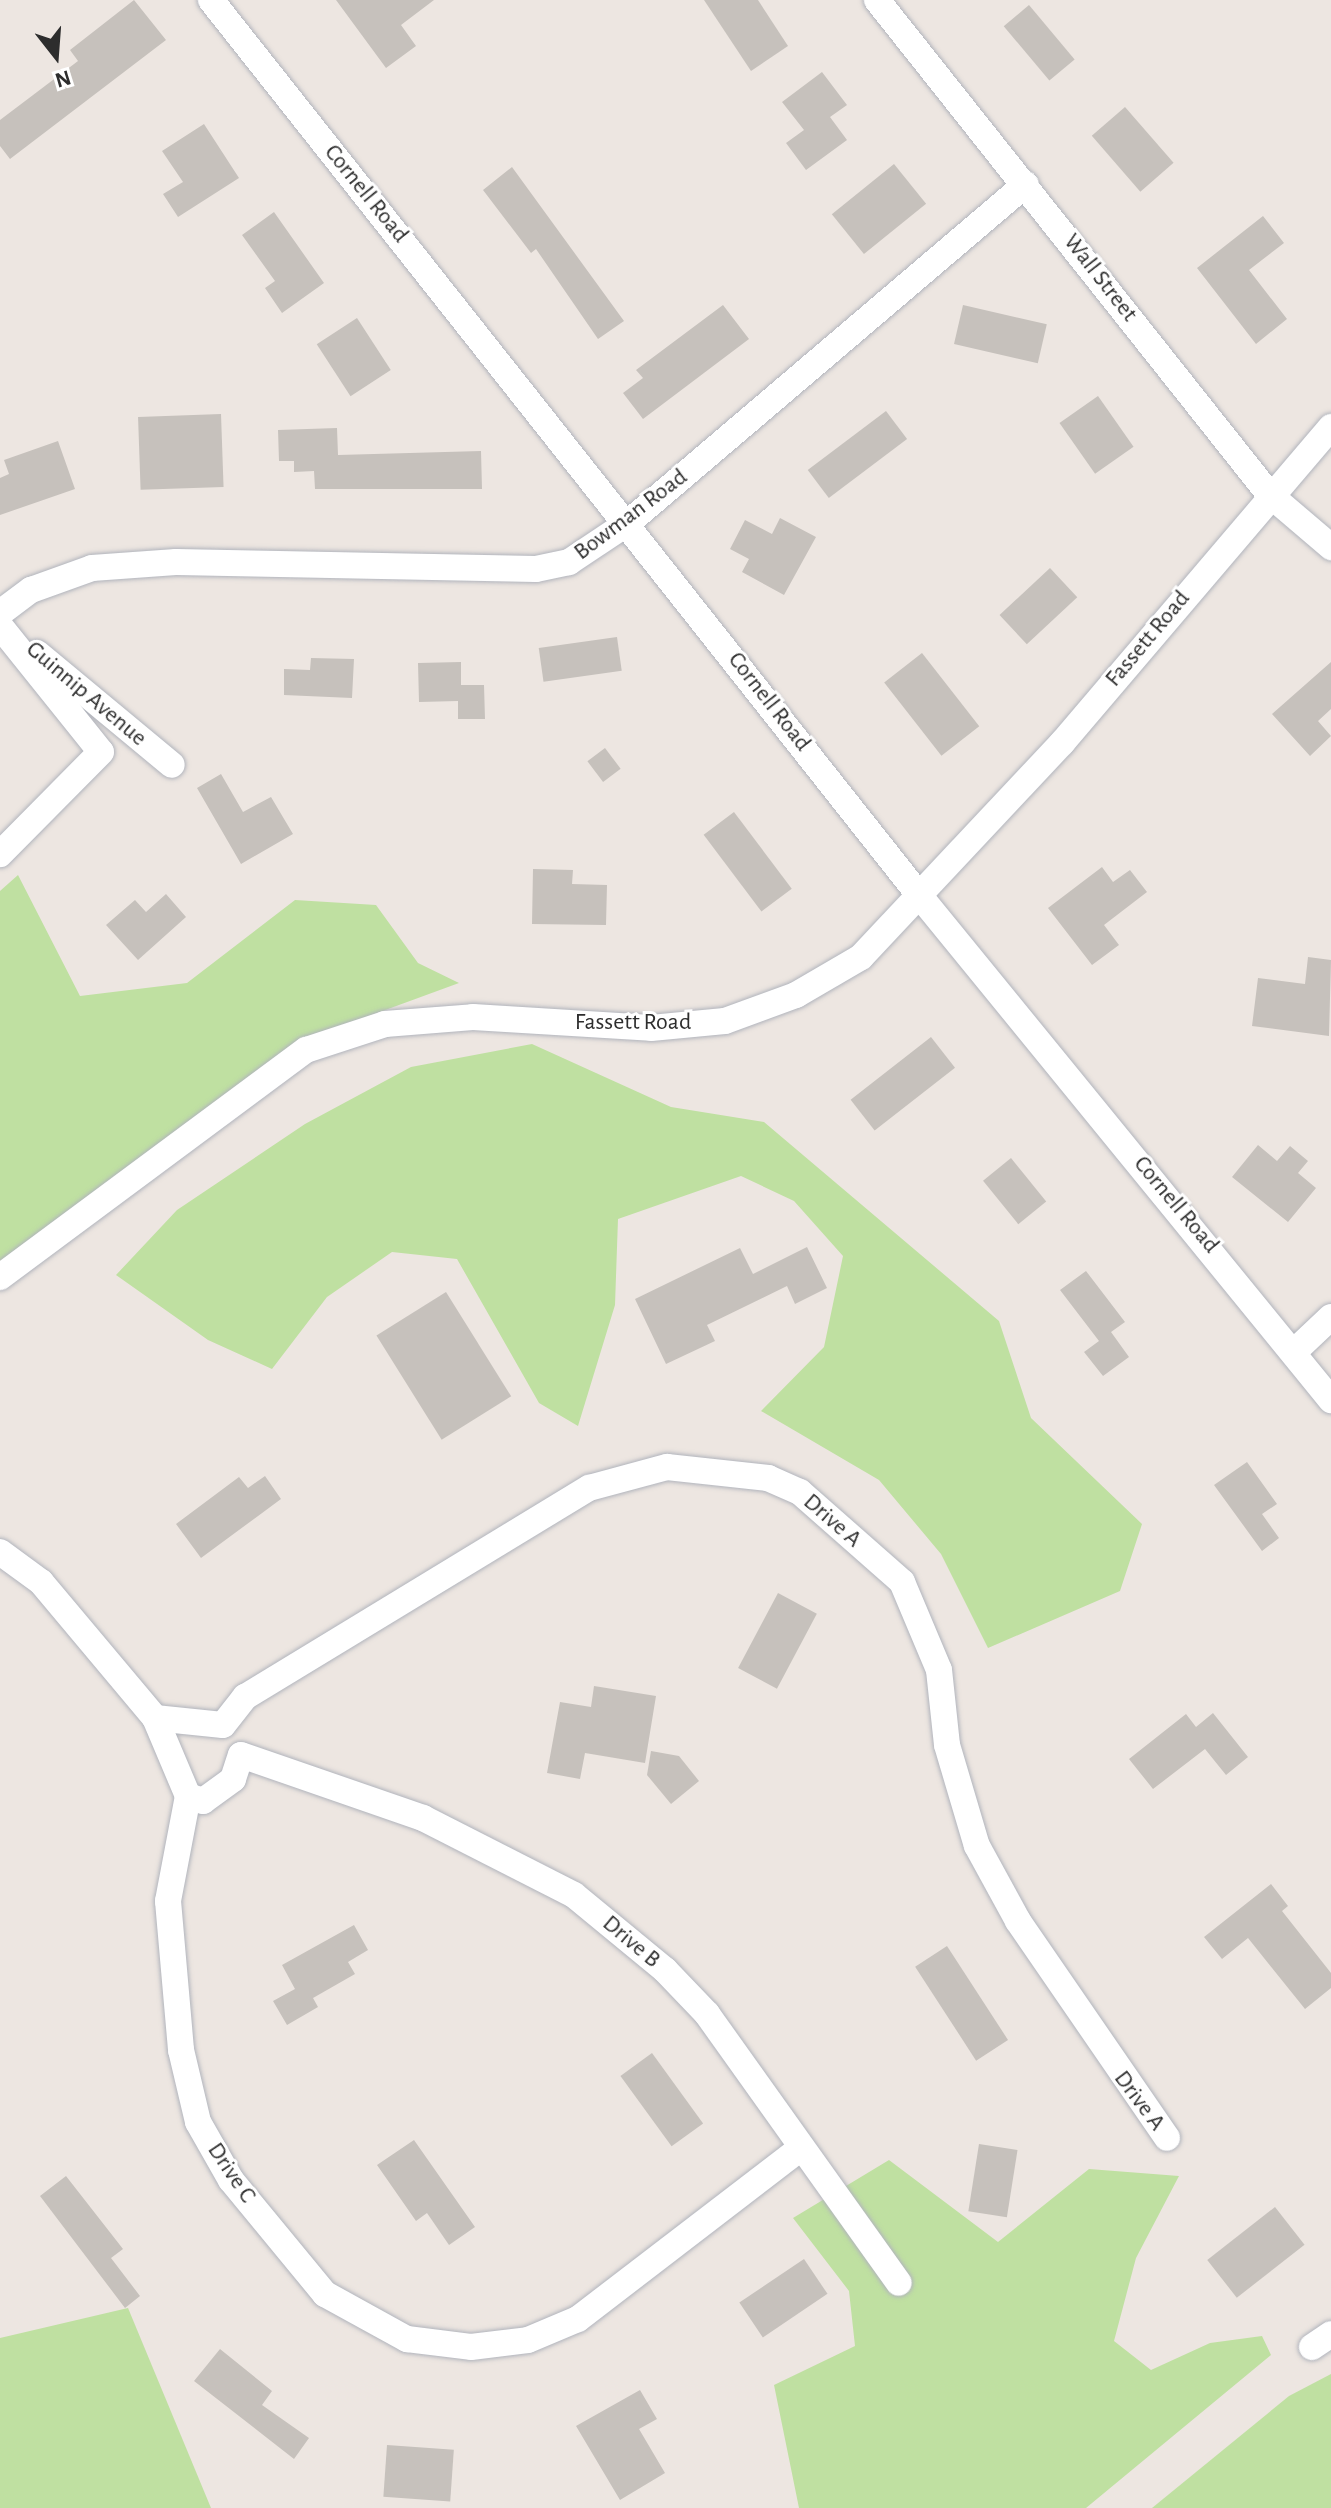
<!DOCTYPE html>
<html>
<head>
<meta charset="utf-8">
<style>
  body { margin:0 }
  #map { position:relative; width:1331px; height:2508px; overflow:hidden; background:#ede6e1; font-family:"Alegreya Sans",sans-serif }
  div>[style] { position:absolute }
  .green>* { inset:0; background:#bfe0a1 }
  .building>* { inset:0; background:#c6c1bc; transform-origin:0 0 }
  .roads { filter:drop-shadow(0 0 2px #b1b4bc) drop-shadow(0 0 2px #b1b4bc) }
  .street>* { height:26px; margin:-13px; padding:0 13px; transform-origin:13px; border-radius:13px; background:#fff }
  span { translate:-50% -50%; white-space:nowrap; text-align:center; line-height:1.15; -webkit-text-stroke:6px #fff; paint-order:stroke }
  .street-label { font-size:24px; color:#2d2d2d }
  .north { position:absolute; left:16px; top:16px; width:80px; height:80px; -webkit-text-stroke:6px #fff; paint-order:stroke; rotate:163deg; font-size:22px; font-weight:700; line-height:32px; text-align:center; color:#2d2d2d }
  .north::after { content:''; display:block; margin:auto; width:28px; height:36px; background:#2d2d2d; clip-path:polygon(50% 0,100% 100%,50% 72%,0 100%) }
</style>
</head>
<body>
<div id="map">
  <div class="green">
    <div style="clip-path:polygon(18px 875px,80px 996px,187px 983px,295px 900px,376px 905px,418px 963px,459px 983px,298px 1042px,0 1266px,0 891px)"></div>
    <div style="clip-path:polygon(532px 1044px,671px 1107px,764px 1122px,999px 1321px,1031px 1418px,1142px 1524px,1120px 1591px,988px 1648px,941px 1554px,879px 1480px,761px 1411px,824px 1347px,843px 1256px,794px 1201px,741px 1176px,618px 1219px,615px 1305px,578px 1426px,539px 1403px,457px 1259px,392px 1252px,327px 1297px,272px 1369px,208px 1340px,116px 1275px,177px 1210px,305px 1124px,411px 1067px)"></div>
    <div style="clip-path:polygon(889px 2160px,998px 2242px,1089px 2169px,1179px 2176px,1136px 2258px,1114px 2341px,1151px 2370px,1210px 2343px,1262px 2336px,1271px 2355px,1086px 2508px,799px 2508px,774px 2385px,855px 2346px,849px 2291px,793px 2218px)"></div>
    <div style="clip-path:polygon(128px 2308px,211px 2508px,0 2508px,0 2338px)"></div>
    <div style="clip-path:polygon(1331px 2374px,1331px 2508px,1152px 2508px,1289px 2396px)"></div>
  </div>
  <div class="building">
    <div style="clip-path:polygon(134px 0,166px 40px,10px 159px,0 146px,0 120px,78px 61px,70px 50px)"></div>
    <div style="clip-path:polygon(336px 0,434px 0,401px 25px,416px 46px,386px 68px)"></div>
    <div style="clip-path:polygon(704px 0,758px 0,788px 46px,751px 71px)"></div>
    <div style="left:1029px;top:5px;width:71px;height:33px;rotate:50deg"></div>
    <div style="clip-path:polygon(822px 72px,847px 105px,830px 117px,847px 140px,806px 170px,786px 143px,804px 130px,782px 102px)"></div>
    <div style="left:1125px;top:107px;width:74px;height:44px;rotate:49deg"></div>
    <div style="clip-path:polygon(204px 124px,239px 178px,178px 217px,163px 194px,183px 182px,162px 151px)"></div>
    <div style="left:894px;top:164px;width:51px;height:80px;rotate:51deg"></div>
    <div style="clip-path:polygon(512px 167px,624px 321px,598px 339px,536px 249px,531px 253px,483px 190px)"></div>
    <div style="clip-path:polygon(274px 212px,324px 283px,282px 313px,265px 288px,275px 281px,242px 235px)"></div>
    <div style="clip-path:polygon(1263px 216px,1284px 243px,1249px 270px,1287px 319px,1256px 344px,1197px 268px)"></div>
    <div style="clip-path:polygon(723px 305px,749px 339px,643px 419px,623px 393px,643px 378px,636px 370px)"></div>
    <div style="left:963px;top:305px;width:86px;height:40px;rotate:13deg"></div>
    <div style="left:357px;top:318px;width:62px;height:48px;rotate:57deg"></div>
    <div style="left:1098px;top:396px;width:62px;height:47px;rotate:55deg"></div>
    <div style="left:886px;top:411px;width:35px;height:98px;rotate:53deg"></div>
    <div style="left:221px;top:414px;width:73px;height:83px;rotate:88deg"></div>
    <div style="clip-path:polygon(337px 428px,338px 455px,481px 451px,482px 489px,315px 489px,314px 471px,294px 472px,294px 461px,279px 461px,278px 430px)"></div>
    <div style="clip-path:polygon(58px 441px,75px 489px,0 515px,0 478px,9px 474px,4px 460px)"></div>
    <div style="clip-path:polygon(780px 518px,816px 537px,784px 595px,742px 572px,749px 559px,730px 549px,745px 520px,772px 534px)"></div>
    <div style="left:1050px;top:568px;width:40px;height:69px;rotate:47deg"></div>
    <div style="left:617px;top:637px;width:34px;height:79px;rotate:82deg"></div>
    <div style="left:922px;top:653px;width:93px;height:48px;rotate:52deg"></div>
    <div style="clip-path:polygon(311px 658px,354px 659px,352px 698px,284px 695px,284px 669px,310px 670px)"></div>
    <div style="clip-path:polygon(461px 662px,461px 685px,484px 685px,485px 719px,458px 719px,458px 701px,419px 702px,418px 663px)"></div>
    <div style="clip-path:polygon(1331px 662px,1331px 709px,1318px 721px,1331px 736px,1310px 756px,1272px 714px)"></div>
    <div style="left:605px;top:748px;width:26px;height:22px;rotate:53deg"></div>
    <div style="clip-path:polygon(221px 774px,243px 812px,271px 797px,293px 834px,241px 864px,197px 788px)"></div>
    <div style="left:734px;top:812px;width:96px;height:38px;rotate:53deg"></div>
    <div style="clip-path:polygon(1102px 867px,1113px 882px,1130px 870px,1147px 892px,1104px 925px,1119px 945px,1092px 965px,1048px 908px)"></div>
    <div style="clip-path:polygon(533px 869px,573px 870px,572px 884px,607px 885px,606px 925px,532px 924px)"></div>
    <div style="clip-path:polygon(166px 894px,186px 917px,138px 960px,106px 925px,135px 900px,146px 912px)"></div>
    <div style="clip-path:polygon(1308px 957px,1331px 960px,1329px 1036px,1252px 1026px,1258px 978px,1305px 984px)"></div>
    <div style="left:931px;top:1037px;width:39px;height:102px;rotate:52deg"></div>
    <div style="clip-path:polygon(1258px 1145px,1277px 1161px,1290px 1146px,1308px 1161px,1298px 1173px,1316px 1188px,1288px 1222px,1232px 1177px)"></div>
    <div style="left:1011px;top:1158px;width:56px;height:36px;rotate:51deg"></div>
    <div style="clip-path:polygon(807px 1247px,827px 1288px,795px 1304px,787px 1286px,707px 1325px,715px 1341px,666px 1364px,635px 1299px,740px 1248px,753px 1274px)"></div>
    <div style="clip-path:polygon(1086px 1271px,1125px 1322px,1111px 1332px,1129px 1357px,1103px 1376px,1084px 1352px,1099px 1341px,1060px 1290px)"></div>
    <div style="left:446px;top:1292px;width:123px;height:82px;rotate:58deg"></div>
    <div style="clip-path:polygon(1247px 1462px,1277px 1504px,1262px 1514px,1279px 1538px,1262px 1551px,1214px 1485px)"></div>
    <div style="clip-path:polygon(265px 1476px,281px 1499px,201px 1558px,176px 1524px,239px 1477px,248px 1488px)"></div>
    <div style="left:778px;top:1593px;width:44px;height:85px;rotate:28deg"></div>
    <div style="clip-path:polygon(594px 1686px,656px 1696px,645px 1763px,585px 1753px,580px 1779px,547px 1773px,560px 1702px,591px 1707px)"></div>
    <div style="clip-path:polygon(1213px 1713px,1248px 1757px,1226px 1775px,1205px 1749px,1153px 1789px,1129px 1759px,1186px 1714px,1196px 1727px)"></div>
    <div style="clip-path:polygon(651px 1751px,679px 1756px,699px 1781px,671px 1804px,647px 1775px)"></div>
    <div style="clip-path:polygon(1271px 1884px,1288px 1906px,1282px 1911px,1331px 1973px,1331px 1988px,1305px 2009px,1248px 1938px,1222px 1959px,1204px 1937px)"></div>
    <div style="clip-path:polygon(354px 1925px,368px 1950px,348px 1962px,355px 1974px,313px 1998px,318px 2007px,287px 2025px,273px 2001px,295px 1989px,282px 1965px)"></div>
    <div style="left:947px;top:1946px;width:112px;height:38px;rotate:57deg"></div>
    <div style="left:652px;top:2053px;width:87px;height:39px;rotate:54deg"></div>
    <div style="clip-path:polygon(414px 2140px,475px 2227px,449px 2245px,427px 2213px,416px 2221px,377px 2165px)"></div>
    <div style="left:979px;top:2144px;width:39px;height:68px;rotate:9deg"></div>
    <div style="clip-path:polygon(66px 2176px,123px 2249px,111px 2258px,140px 2296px,125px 2308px,40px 2196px)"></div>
    <div style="left:1275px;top:2207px;width:48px;height:86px;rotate:52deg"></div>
    <div style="left:804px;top:2259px;width:42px;height:78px;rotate:56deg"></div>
    <div style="clip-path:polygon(220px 2349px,272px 2391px,262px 2405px,309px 2438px,294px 2459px,194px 2381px)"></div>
    <div style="clip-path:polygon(640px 2390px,657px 2419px,639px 2429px,665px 2473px,620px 2500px,576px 2426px)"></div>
    <div style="left:387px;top:2445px;width:67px;height:52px;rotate:4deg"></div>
  </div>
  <div class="roads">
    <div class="street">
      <div style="left:211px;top:0;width:1141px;rotate:51.65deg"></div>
      <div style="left:919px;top:895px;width:652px;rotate:50.79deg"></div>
      <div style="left:877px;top:0;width:631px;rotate:51.57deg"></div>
      <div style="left:1269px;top:494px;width:82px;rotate:40.5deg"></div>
      <div style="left:0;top:613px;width:39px;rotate:-37deg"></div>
      <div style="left:31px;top:590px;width:65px;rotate:-19.8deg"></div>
      <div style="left:92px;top:568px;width:84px;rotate:-4.1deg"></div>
      <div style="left:176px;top:562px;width:360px;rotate:1.1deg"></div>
      <div style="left:536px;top:569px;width:34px;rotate:-12deg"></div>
      <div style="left:569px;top:562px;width:72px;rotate:-33.7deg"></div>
      <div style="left:629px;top:522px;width:521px;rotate:-40.41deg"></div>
      <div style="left:0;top:626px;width:161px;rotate:51.3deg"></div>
      <div style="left:101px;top:752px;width:144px;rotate:134.7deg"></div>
      <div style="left:37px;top:653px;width:175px;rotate:39.7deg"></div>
      <div style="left:0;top:1277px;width:381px;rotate:-36.6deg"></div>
      <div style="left:306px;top:1050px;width:83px;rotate:-18.2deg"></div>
      <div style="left:385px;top:1024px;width:88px;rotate:-4.5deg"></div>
      <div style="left:473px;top:1017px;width:178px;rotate:3.5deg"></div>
      <div style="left:651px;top:1028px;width:74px;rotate:-5.4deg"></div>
      <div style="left:725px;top:1021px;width:76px;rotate:-20.1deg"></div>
      <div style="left:796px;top:995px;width:75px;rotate:-30.3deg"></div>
      <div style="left:861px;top:957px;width:294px;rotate:-46.8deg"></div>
      <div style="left:1062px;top:743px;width:415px;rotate:-49.6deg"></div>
      <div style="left:1296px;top:1350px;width:48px;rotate:-43.3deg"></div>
      <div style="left:0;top:1552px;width:51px;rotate:36.2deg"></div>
      <div style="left:41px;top:1582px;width:177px;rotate:50deg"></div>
      <div style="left:155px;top:1718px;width:85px;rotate:67.1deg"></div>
      <div style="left:188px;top:1796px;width:107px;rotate:100.8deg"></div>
      <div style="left:168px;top:1901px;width:150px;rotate:85deg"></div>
      <div style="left:181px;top:2050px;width:74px;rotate:76.7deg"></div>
      <div style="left:198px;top:2122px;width:67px;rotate:60.4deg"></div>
      <div style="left:231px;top:2180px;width:148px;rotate:50.5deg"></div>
      <div style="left:325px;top:2294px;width:94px;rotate:28.8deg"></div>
      <div style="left:407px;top:2339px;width:64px;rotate:7.1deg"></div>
      <div style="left:471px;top:2347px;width:57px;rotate:-7deg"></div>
      <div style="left:528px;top:2340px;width:54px;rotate:-22.8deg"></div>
      <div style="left:578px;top:2319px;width:281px;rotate:-37.5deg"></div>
      <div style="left:155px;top:1718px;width:68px;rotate:5.9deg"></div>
      <div style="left:223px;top:1725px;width:36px;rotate:-52deg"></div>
      <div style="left:245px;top:1697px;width:403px;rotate:-31.3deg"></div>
      <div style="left:589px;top:1488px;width:81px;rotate:-15.1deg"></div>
      <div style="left:667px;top:1467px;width:102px;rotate:6.2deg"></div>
      <div style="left:768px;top:1478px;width:35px;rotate:24deg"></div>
      <div style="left:800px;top:1492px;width:136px;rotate:41.4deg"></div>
      <div style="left:902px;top:1582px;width:95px;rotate:67.2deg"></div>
      <div style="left:939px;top:1670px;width:75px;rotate:83.9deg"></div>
      <div style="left:947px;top:1745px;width:105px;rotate:73.5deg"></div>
      <div style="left:977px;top:1846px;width:85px;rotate:61.3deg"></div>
      <div style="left:1018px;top:1921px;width:263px;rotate:55.5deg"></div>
      <div style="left:188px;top:1796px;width:16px;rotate:18deg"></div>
      <div style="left:203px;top:1801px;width:37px;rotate:-36deg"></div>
      <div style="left:233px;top:1779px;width:25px;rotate:-72deg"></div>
      <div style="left:241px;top:1755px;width:193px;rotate:19.1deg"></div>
      <div style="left:423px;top:1818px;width:169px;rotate:27deg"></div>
      <div style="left:574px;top:1895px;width:118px;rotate:39.5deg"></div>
      <div style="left:665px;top:1970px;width:61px;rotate:46.3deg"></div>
      <div style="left:707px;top:2014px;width:330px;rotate:54.5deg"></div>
      <div style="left:1312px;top:2347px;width:23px;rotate:-34deg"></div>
    </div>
  </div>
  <div class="street-label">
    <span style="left:366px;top:194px;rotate:51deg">Cornell Road</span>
    <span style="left:1100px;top:278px;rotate:52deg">Wall Street</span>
    <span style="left:631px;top:515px;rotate:-37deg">Bowman Road</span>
    <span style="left:1148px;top:639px;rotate:-50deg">Fassett Road</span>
    <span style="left:86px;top:694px;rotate:40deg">Guinnip Avenue</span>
    <span style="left:769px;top:702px;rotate:52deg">Cornell Road</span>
    <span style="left:633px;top:1023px">Fassett Road</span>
    <span style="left:1176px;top:1205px;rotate:50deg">Cornell Road</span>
    <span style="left:832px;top:1521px;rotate:41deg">Drive A</span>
    <span style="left:631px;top:1942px;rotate:40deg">Drive B</span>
    <span style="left:1139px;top:2101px;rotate:53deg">Drive A</span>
    <span style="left:231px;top:2173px;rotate:56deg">Drive C</span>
  </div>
  <div class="north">N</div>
</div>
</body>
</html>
